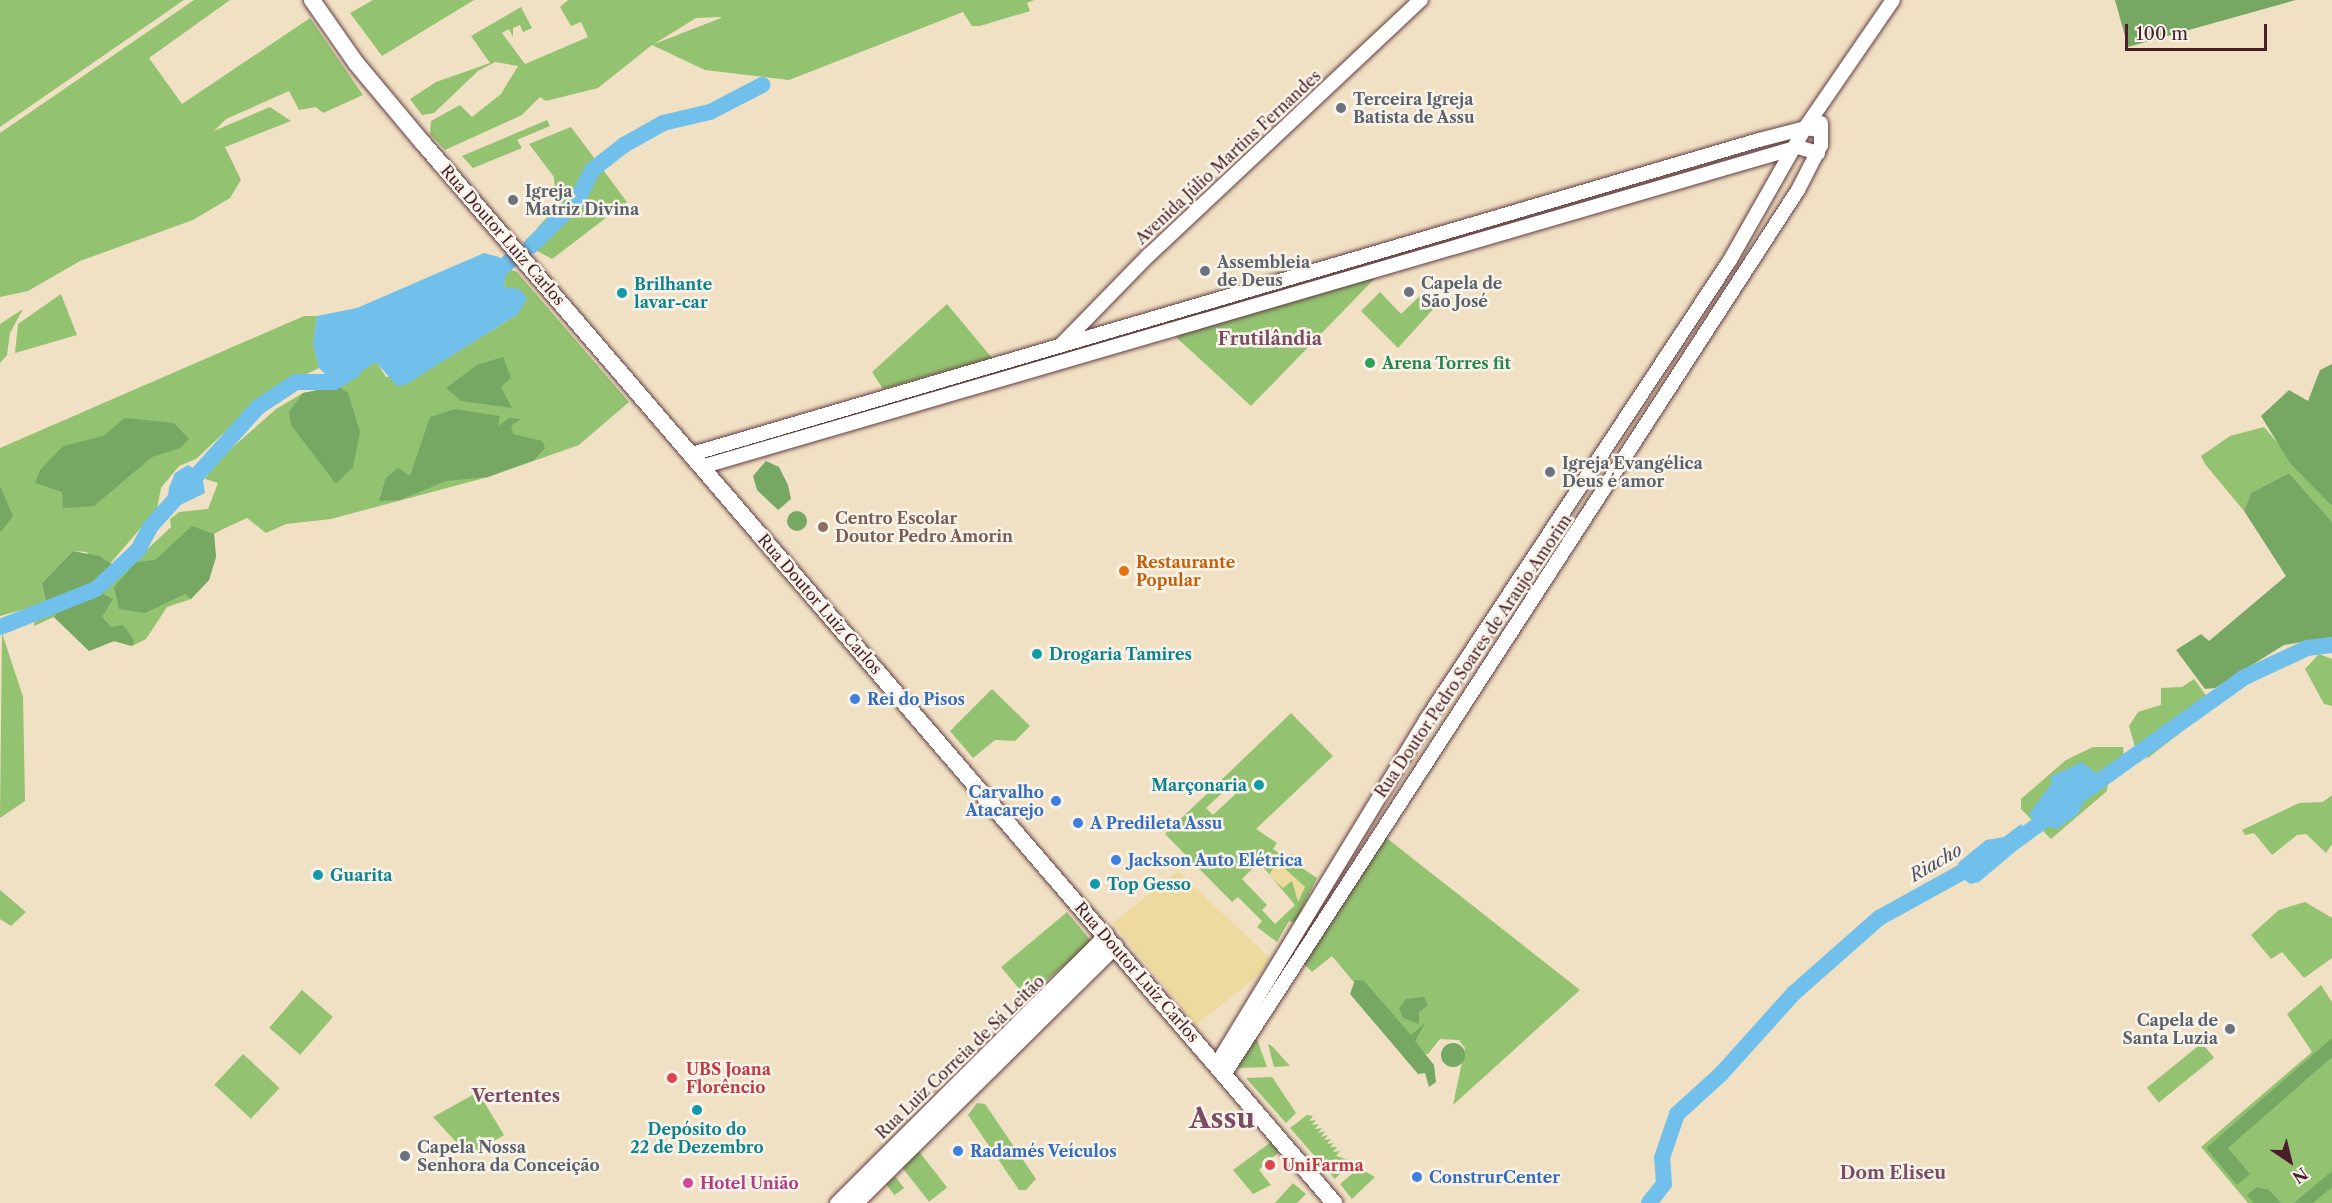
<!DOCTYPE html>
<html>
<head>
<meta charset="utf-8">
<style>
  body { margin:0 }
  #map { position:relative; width:2332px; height:1203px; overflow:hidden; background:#f1e1c4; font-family:"Libre Caslon Text",serif }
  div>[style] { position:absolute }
  .green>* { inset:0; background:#93c271; transform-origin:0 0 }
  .forest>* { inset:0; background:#76a863 }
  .round { border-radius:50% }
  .sand>* { inset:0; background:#eeda9e }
  .water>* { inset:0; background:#70c0eb }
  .river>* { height:16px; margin:-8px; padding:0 8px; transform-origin:8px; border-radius:8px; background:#70c0eb }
  .roads { filter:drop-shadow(0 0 2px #633c42) drop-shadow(0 0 2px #633c42) }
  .tertiary>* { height:14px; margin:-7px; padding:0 7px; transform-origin:7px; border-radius:7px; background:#fff }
  .secondary>* { height:15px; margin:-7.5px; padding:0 7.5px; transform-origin:7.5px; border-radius:7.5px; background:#fff }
  .primary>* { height:16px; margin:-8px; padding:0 8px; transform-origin:8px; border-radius:8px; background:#fff }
  .dots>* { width:16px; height:16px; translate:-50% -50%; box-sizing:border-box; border:3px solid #f7f3e8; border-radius:50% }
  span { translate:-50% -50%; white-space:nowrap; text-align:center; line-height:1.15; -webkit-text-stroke:5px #f7f3e8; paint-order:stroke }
  .worship-label { font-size:16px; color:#5b616d; font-weight:700 }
  .left { translate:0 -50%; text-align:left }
  .right { translate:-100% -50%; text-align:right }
  .street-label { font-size:16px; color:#4a1f2b }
  .culture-label { font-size:16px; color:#0d838f; font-weight:700 }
  .leisure-label { font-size:16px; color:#27864d; font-weight:700 }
  .education-label { font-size:16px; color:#785e54; font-weight:700 }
  .food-label { font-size:16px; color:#c56008; font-weight:700 }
  .shop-label { font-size:16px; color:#366cbe; font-weight:700 }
  .health-label { font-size:16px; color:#be3a42; font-weight:700 }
  .hotel-label { font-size:16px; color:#b23c85; font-weight:700 }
  .neighbourhood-label { font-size:18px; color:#794c64; font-weight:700 }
  .water-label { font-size:18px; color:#554f65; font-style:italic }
  .town-label { font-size:28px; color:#794c64; font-weight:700 }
  .north { position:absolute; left:2260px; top:1131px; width:60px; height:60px; -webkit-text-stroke:4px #f7f3e8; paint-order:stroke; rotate:145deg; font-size:16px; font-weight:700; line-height:24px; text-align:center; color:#4a1f2b }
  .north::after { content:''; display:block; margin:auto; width:21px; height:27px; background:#4a1f2b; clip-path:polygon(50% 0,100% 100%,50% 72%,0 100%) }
  .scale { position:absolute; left:2125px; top:24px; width:142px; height:27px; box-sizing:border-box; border:3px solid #4a1f2b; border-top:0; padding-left:8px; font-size:18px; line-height:21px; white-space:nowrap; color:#4a1f2b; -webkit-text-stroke:4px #f7f3e8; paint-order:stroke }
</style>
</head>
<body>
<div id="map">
  <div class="green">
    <div style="clip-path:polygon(0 0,184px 0,0 127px)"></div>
    <div style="clip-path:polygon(194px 0,230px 0,149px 58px,182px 104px,310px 18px,363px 95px,323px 113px,316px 107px,299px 110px,289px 91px,226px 119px,214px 131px,270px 107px,291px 121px,225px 147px,241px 180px,230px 198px,193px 220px,80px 261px,28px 291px,0 297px,0 133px)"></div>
    <div style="clip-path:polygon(373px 0,474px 0,382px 56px,350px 13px)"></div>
    <div style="clip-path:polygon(evenodd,568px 0,1034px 0,1027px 3px,1030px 11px,980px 26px,972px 26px,963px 12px,789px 80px,705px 70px,652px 45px,598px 88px,546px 101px,540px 97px,522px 115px,445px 150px,430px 134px,431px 121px,460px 105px,472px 117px,501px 94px,518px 66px,495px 62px,478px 71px,434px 113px,422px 115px,410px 99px,436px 82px,490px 63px,471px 36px,521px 7px,532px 28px,523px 32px,520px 25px,513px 28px,513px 37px,509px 29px,502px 33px,525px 64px,588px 37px,581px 22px,571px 26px,560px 7px,568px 0,721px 17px,721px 18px,654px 44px,696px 18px,721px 17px)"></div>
    <div style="clip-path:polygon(547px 120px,550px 126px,517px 140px,522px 148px,473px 168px,462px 156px)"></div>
    <div style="clip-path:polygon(571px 127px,627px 202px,552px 259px,532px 248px,537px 228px,556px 208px,554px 177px,529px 144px)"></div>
    <div style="clip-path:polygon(506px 268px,517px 272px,629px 402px,579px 445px,488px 477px,331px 519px,286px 524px,266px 533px,247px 518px,221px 530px,214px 534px,216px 557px,209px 580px,191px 599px,167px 607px,146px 639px,132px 646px,114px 641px,89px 651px,54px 617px,34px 626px,35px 618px,109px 585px,171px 527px,170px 519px,179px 512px,208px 509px,218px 483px,205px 479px,217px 461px,276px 409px,303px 393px,338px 386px,376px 361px,386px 377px,433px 367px,518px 314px,504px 288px)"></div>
    <div style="clip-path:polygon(1379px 274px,1251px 406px,1177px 338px,1177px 334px)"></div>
    <div style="clip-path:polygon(1380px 292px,1401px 314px,1423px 293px,1436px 306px,1398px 348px,1361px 311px)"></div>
    <div style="clip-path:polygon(61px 294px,77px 335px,15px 353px,18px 324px)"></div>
    <div style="clip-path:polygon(947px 304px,992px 358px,883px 389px,872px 372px)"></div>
    <div style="clip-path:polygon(23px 309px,10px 333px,7px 355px,0 363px,0 324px)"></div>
    <div style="clip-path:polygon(304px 316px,317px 316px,313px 344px,319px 368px,265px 394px,196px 459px,179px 466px,161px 488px,157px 509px,109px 565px,96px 564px,87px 552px,73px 551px,42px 583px,46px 603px,0 616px,0 448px)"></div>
    <div style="clip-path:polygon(2264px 427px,2332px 506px,2332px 522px,2289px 473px,2251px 493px,2244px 511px,2205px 464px,2201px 456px,2230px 436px)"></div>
    <div style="clip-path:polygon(2px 633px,23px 697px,25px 801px,0 818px)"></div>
    <div style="clip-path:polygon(2319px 654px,2332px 659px,2332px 706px,2324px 704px,2305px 669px)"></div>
    <div style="clip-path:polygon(2194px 679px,2214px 706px,2148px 758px,2135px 747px,2129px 726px,2138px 712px,2161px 705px,2161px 688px,2182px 687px)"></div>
    <div style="clip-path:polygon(992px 689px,1030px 726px,1015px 741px,995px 740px,973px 758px,950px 731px)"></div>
    <div style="clip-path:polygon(evenodd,1291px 713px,1333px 756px,1256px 829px,1277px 843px,1273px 849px,1286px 858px,1293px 853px,1288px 860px,1296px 865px,1303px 860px,1299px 866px,1317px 878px,1295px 923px,1289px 921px,1277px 942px,1257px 927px,1262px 921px,1238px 897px,1232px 902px,1165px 834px,1291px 713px,1235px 781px,1242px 788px,1213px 815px,1206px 808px,1235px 781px,1291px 713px,1259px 862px,1295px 905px,1275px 924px,1262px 910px,1267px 905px,1242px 879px,1259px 862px)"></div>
    <div style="clip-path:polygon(2093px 747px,2123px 747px,2124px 758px,2110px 769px,2107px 791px,2051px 839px,2021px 809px,2021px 799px,2066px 760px)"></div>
    <div style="clip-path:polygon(2332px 795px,2332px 844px,2326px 853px,2306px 834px,2297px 835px,2272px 855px,2254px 833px,2245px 835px,2242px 830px,2299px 803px,2323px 802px)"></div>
    <div style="clip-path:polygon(1384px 836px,1580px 990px,1453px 1105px,1465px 1048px,1459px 1040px,1440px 1039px,1428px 1054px,1412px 1052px,1332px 956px,1312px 972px,1302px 962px)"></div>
    <div style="clip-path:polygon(0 890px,26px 912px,11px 926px,0 919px)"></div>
    <div style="clip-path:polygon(2305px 902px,2332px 918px,2332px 958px,2304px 978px,2282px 952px,2271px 959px,2251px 935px,2279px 910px)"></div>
    <div style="left:1067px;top:912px;width:39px;height:86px;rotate:50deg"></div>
    <div style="clip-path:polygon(2321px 985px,2332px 1002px,2332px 1203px,2248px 1203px,2201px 1147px,2312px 1052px,2287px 1014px)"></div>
    <div style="left:302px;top:990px;width:41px;height:50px;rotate:41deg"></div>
    <div style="clip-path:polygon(1255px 1034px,1267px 1067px,1238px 1068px,1235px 1065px)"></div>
    <div style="left:2202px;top:1043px;width:19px;height:71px;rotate:51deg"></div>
    <div style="clip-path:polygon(1268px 1044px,1272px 1046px,1290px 1066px,1274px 1067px)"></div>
    <div style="left:243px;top:1054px;width:50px;height:42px;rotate:43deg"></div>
    <div style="clip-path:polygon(1272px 1077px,1296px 1113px,1286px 1123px,1246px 1078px)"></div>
    <div style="clip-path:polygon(478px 1092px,504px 1135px,469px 1156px,433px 1117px)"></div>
    <div style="clip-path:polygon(977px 1103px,985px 1104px,1036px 1179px,1026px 1190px,1019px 1190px,968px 1115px)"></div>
    <div style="clip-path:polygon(1307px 1115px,1313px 1116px,1309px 1121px,1316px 1120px,1312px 1125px,1319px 1124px,1315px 1129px,1322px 1128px,1318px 1133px,1325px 1131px,1321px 1137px,1328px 1135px,1324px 1140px,1331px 1139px,1327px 1144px,1334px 1143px,1330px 1147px,1337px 1147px,1333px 1152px,1340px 1151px,1336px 1156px,1352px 1161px,1335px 1179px,1290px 1128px)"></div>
    <div style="clip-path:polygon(1271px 1142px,1279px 1152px,1259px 1170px,1271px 1185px,1253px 1194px,1233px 1170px)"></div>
    <div style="left:917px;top:1149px;width:49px;height:23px;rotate:52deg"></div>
    <div style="clip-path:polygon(1359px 1168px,1375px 1177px,1352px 1199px,1340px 1184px)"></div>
    <div style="left:895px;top:1176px;width:15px;height:12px;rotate:53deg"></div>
    <div style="clip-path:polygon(1293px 1183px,1306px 1194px,1297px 1203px,1275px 1203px)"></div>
  </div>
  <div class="forest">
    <div style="clip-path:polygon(2115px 0,2296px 0,2128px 47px)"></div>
    <div style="clip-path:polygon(503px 357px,511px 378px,501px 387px,512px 408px,461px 401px,446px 388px,477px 365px)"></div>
    <div style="clip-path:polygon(2332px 364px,2332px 506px,2290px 463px,2261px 416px,2289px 390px,2308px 401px,2320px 370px)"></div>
    <div style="clip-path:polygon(338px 386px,348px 393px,360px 432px,353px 467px,336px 484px,291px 425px,289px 412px,303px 393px)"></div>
    <div style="clip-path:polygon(455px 409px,500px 416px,498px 426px,509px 418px,521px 419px,511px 426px,513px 434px,542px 441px,545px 448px,534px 460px,488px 477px,446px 481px,400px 500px,379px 501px,386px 478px,398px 468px,410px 476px,430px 417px)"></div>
    <div style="clip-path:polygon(125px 418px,174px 423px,189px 439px,180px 448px,152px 457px,94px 506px,63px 508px,62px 492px,35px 483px,40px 470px,63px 446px,103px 436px)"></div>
    <div style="clip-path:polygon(766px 461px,779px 467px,788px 485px,791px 499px,778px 510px,757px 490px,753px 476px)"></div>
    <div style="clip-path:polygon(2289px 473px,2332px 522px,2332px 637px,2284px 645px,2215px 688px,2205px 689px,2176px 650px,2201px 634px,2209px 641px,2286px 576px,2244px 511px,2251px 493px)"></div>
    <div style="clip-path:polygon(0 486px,13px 516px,0 533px)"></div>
    <div class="round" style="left:787px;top:511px;width:20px;height:20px"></div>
    <div style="clip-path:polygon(192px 526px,214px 534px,216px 557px,209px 580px,191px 599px,185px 594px,145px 613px,119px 609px,114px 587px,136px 562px,155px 560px)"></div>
    <div style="clip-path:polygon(73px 551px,99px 556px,115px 566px,95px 585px,46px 603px,42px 583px)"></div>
    <div style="clip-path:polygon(97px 591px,113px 599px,102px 617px,111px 627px,123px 625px,134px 640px,132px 646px,114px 641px,89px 651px,54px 617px,60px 608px)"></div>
    <div style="clip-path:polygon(1355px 980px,1364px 981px,1411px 1035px,1425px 1023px,1415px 1041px,1434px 1065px,1436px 1082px,1429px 1087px,1425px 1073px,1418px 1074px,1350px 994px)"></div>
    <div style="clip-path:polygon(1424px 997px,1428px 1005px,1419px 1012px,1419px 1024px,1403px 1018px,1399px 1008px,1406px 999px)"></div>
    <div style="clip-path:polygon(2332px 1038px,2332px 1057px,2228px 1148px,2250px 1174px,2237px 1185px,2206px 1148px)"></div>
    <div class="round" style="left:1441px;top:1043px;width:24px;height:24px"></div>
    <div style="clip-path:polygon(2332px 1171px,2332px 1187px,2313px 1203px,2294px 1203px)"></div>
    <div style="clip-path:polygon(2257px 1187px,2269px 1190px,2281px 1203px,2254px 1203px,2247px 1195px)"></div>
  </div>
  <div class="sand">
    <div style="clip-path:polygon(1270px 855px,1305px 887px,1298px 902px,1292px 881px,1283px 888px,1269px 875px,1276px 864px)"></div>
    <div style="clip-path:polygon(1178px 871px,1270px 958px,1260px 974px,1196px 1025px,1113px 923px)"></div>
  </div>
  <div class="water">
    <div style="clip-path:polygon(484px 253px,499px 257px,507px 266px,504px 287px,519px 289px,527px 298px,518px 314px,405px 385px,397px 386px,376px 362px,338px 386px,319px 368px,313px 344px,317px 316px,357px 308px)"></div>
    <div style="clip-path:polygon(188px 465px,202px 474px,205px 493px,176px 507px,167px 501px,169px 488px,175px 473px)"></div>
    <div style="clip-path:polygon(2082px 762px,2096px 773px,2078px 814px,2057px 829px,2036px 822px,2029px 814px,2052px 783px,2050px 777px)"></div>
    <div style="clip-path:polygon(2021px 824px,2028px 836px,2024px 844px,1979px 882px,1970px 884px,1961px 877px,1958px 863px,1986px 840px,2004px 837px)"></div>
  </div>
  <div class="river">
    <div style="left:531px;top:246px;width:63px;rotate:-44.4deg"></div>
    <div style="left:576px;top:202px;width:36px;rotate:-63deg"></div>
    <div style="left:592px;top:170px;width:41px;rotate:-38deg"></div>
    <div style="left:624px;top:145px;width:45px;rotate:-29.4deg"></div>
    <div style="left:663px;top:123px;width:48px;rotate:-13.2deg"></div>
    <div style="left:710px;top:112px;width:59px;rotate:-27.4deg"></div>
    <div style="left:489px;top:279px;width:29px;rotate:-41deg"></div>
    <div style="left:0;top:627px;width:103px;rotate:-21.6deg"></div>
    <div style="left:96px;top:589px;width:57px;rotate:-42.9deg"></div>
    <div style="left:138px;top:550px;width:27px;rotate:-62deg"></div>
    <div style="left:151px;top:526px;width:160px;rotate:-48deg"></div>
    <div style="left:258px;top:407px;width:45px;rotate:-33.3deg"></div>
    <div style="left:296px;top:382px;width:38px"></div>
    <div style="left:334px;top:382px;width:23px;rotate:-31deg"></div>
    <div style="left:2010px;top:845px;width:287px;rotate:-35.6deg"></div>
    <div style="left:2243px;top:678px;width:71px;rotate:-25.1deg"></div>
    <div style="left:2307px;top:648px;width:25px;rotate:-7deg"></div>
    <div style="left:1649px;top:1203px;width:24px;rotate:-52deg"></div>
    <div style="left:1664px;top:1184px;width:26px;rotate:-94deg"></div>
    <div style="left:1662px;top:1158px;width:46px;rotate:-71.2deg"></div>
    <div style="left:1677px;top:1114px;width:59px;rotate:-42.3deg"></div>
    <div style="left:1721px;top:1074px;width:109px;rotate:-48deg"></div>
    <div style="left:1794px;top:993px;width:113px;rotate:-41.4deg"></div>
    <div style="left:1879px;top:918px;width:112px;rotate:-28.9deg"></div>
  </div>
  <div class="roads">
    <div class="tertiary">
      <div style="left:1063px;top:343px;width:123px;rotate:-45.7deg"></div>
      <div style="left:1149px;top:255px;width:373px;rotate:-43.2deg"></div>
      <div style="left:692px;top:454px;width:1112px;rotate:-16.4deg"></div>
      <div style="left:1759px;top:140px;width:48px;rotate:-14.6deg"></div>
      <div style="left:1805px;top:128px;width:14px;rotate:8deg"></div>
      <div style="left:701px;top:467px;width:1143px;rotate:-16.26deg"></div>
      <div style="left:1798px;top:147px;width:21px;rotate:17deg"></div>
      <div style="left:1217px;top:1064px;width:403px;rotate:-58.7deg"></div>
      <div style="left:1426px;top:720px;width:551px;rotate:-56.54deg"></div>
      <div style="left:1730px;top:260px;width:152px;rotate:-60.4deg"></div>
      <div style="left:1805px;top:128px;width:155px;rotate:-55.5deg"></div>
      <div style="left:1225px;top:1073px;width:1053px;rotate:-57.02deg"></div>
      <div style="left:1798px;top:190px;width:51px;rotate:-62.9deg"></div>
      <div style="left:1821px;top:145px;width:22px;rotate:-90deg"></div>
    </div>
    <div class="secondary">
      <div style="left:837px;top:1203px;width:380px;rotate:-44.9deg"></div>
      <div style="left:855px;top:1203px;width:366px;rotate:-44.7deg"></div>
    </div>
    <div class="primary">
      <div style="left:312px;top:0;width:77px;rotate:55.1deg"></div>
      <div style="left:356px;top:63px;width:104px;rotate:50.1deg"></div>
      <div style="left:423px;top:143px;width:1398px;rotate:49.32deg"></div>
    </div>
  </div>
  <div class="dots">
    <div style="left:1341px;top:108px;background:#6b7280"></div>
    <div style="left:513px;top:200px;background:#6b7280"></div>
    <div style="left:1205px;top:271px;background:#6b7280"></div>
    <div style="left:1409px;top:292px;background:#6b7280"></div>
    <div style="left:622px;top:293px;background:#0f9aa8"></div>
    <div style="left:1370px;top:363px;background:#2e9e5b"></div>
    <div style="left:1550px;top:472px;background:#6b7280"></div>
    <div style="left:823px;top:527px;background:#8d6e63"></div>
    <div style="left:1124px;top:571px;background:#e8710a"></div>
    <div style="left:1037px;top:654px;background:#0f9aa8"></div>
    <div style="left:855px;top:699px;background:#3f7fe0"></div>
    <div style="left:1259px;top:785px;background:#0f9aa8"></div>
    <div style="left:1056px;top:801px;background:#3f7fe0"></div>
    <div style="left:1078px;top:823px;background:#3f7fe0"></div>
    <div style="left:1116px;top:860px;background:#3f7fe0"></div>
    <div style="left:318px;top:875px;background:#0f9aa8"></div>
    <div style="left:1095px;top:884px;background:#0f9aa8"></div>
    <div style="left:2230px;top:1029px;background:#6b7280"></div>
    <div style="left:672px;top:1078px;background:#e0444e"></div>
    <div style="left:697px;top:1110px;background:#0f9aa8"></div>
    <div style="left:958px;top:1151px;background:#3f7fe0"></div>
    <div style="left:405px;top:1156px;background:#6b7280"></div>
    <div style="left:1270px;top:1165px;background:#e0444e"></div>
    <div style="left:1417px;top:1177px;background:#3f7fe0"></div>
    <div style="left:688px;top:1183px;background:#d1479c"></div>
  </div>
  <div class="worship-label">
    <span class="left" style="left:1353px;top:108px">Terceira Igreja<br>Batista de Assu</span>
    <span class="left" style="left:525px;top:200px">Igreja<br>Matriz Divina</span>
    <span class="left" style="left:1217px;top:271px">Assembleia<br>de Deus</span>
    <span class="left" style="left:1421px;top:292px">Capela de<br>São José</span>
    <span class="left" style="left:1562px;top:472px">Igreja Evangélica<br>Deus é amor</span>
    <span class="right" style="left:2218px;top:1029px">Capela de<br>Santa Luzia</span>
    <span class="left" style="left:417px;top:1156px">Capela Nossa<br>Senhora da Conceição</span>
  </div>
  <div class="street-label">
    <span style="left:1228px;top:157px;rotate:-43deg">Avenida Júlio Martins Fernandes</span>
    <span style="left:503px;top:235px;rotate:49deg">Rua Doutor Luiz Carlos</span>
    <span style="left:820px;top:604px;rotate:49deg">Rua Doutor Luiz Carlos</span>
    <span style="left:1473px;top:656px;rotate:-56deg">Rua Doutor Pedro Soares de Araujo Amorim</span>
    <span style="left:1137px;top:972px;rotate:49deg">Rua Doutor Luiz Carlos</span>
    <span style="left:960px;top:1057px;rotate:-44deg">Rua Luiz Correia de Sá Leitão</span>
  </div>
  <div class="culture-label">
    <span class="left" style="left:634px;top:293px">Brilhante<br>lavar-car</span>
    <span class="left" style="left:1049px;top:654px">Drogaria Tamires</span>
    <span class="right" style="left:1247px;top:785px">Marçonaria</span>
    <span class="left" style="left:330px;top:875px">Guarita</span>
    <span class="left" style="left:1107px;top:884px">Top Gesso</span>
    <span style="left:697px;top:1138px">Depósito do<br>22 de Dezembro</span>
  </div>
  <div class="leisure-label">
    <span class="left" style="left:1382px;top:363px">Arena Torres fit</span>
  </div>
  <div class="education-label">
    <span class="left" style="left:835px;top:527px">Centro Escolar<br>Doutor Pedro Amorin</span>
  </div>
  <div class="food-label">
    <span class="left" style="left:1136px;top:571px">Restaurante<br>Popular</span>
  </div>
  <div class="shop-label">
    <span class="left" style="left:867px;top:699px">Rei do Pisos</span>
    <span class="right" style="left:1044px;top:801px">Carvalho<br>Atacarejo</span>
    <span class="left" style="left:1090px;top:823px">A Predileta Assu</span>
    <span class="left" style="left:1128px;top:860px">Jackson Auto Elétrica</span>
    <span class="left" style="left:970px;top:1151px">Radamés Veículos</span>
    <span class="left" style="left:1429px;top:1177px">ConstrurCenter</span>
  </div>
  <div class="health-label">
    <span class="left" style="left:686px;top:1078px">UBS Joana<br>Florêncio</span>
    <span class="left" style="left:1282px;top:1165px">UniFarma</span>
  </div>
  <div class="hotel-label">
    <span class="left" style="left:700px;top:1183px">Hotel União</span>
  </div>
  <div class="neighbourhood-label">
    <span style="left:1270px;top:339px">Frutilândia</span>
    <span style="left:516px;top:1096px">Vertentes</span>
    <span style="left:1893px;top:1173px">Dom Eliseu</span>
  </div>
  <div class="water-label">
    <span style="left:1936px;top:863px;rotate:-30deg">Riacho</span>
  </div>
  <div class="town-label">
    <span style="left:1222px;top:1118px">Assu</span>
  </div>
  <div class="north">N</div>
  <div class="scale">100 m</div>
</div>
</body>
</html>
